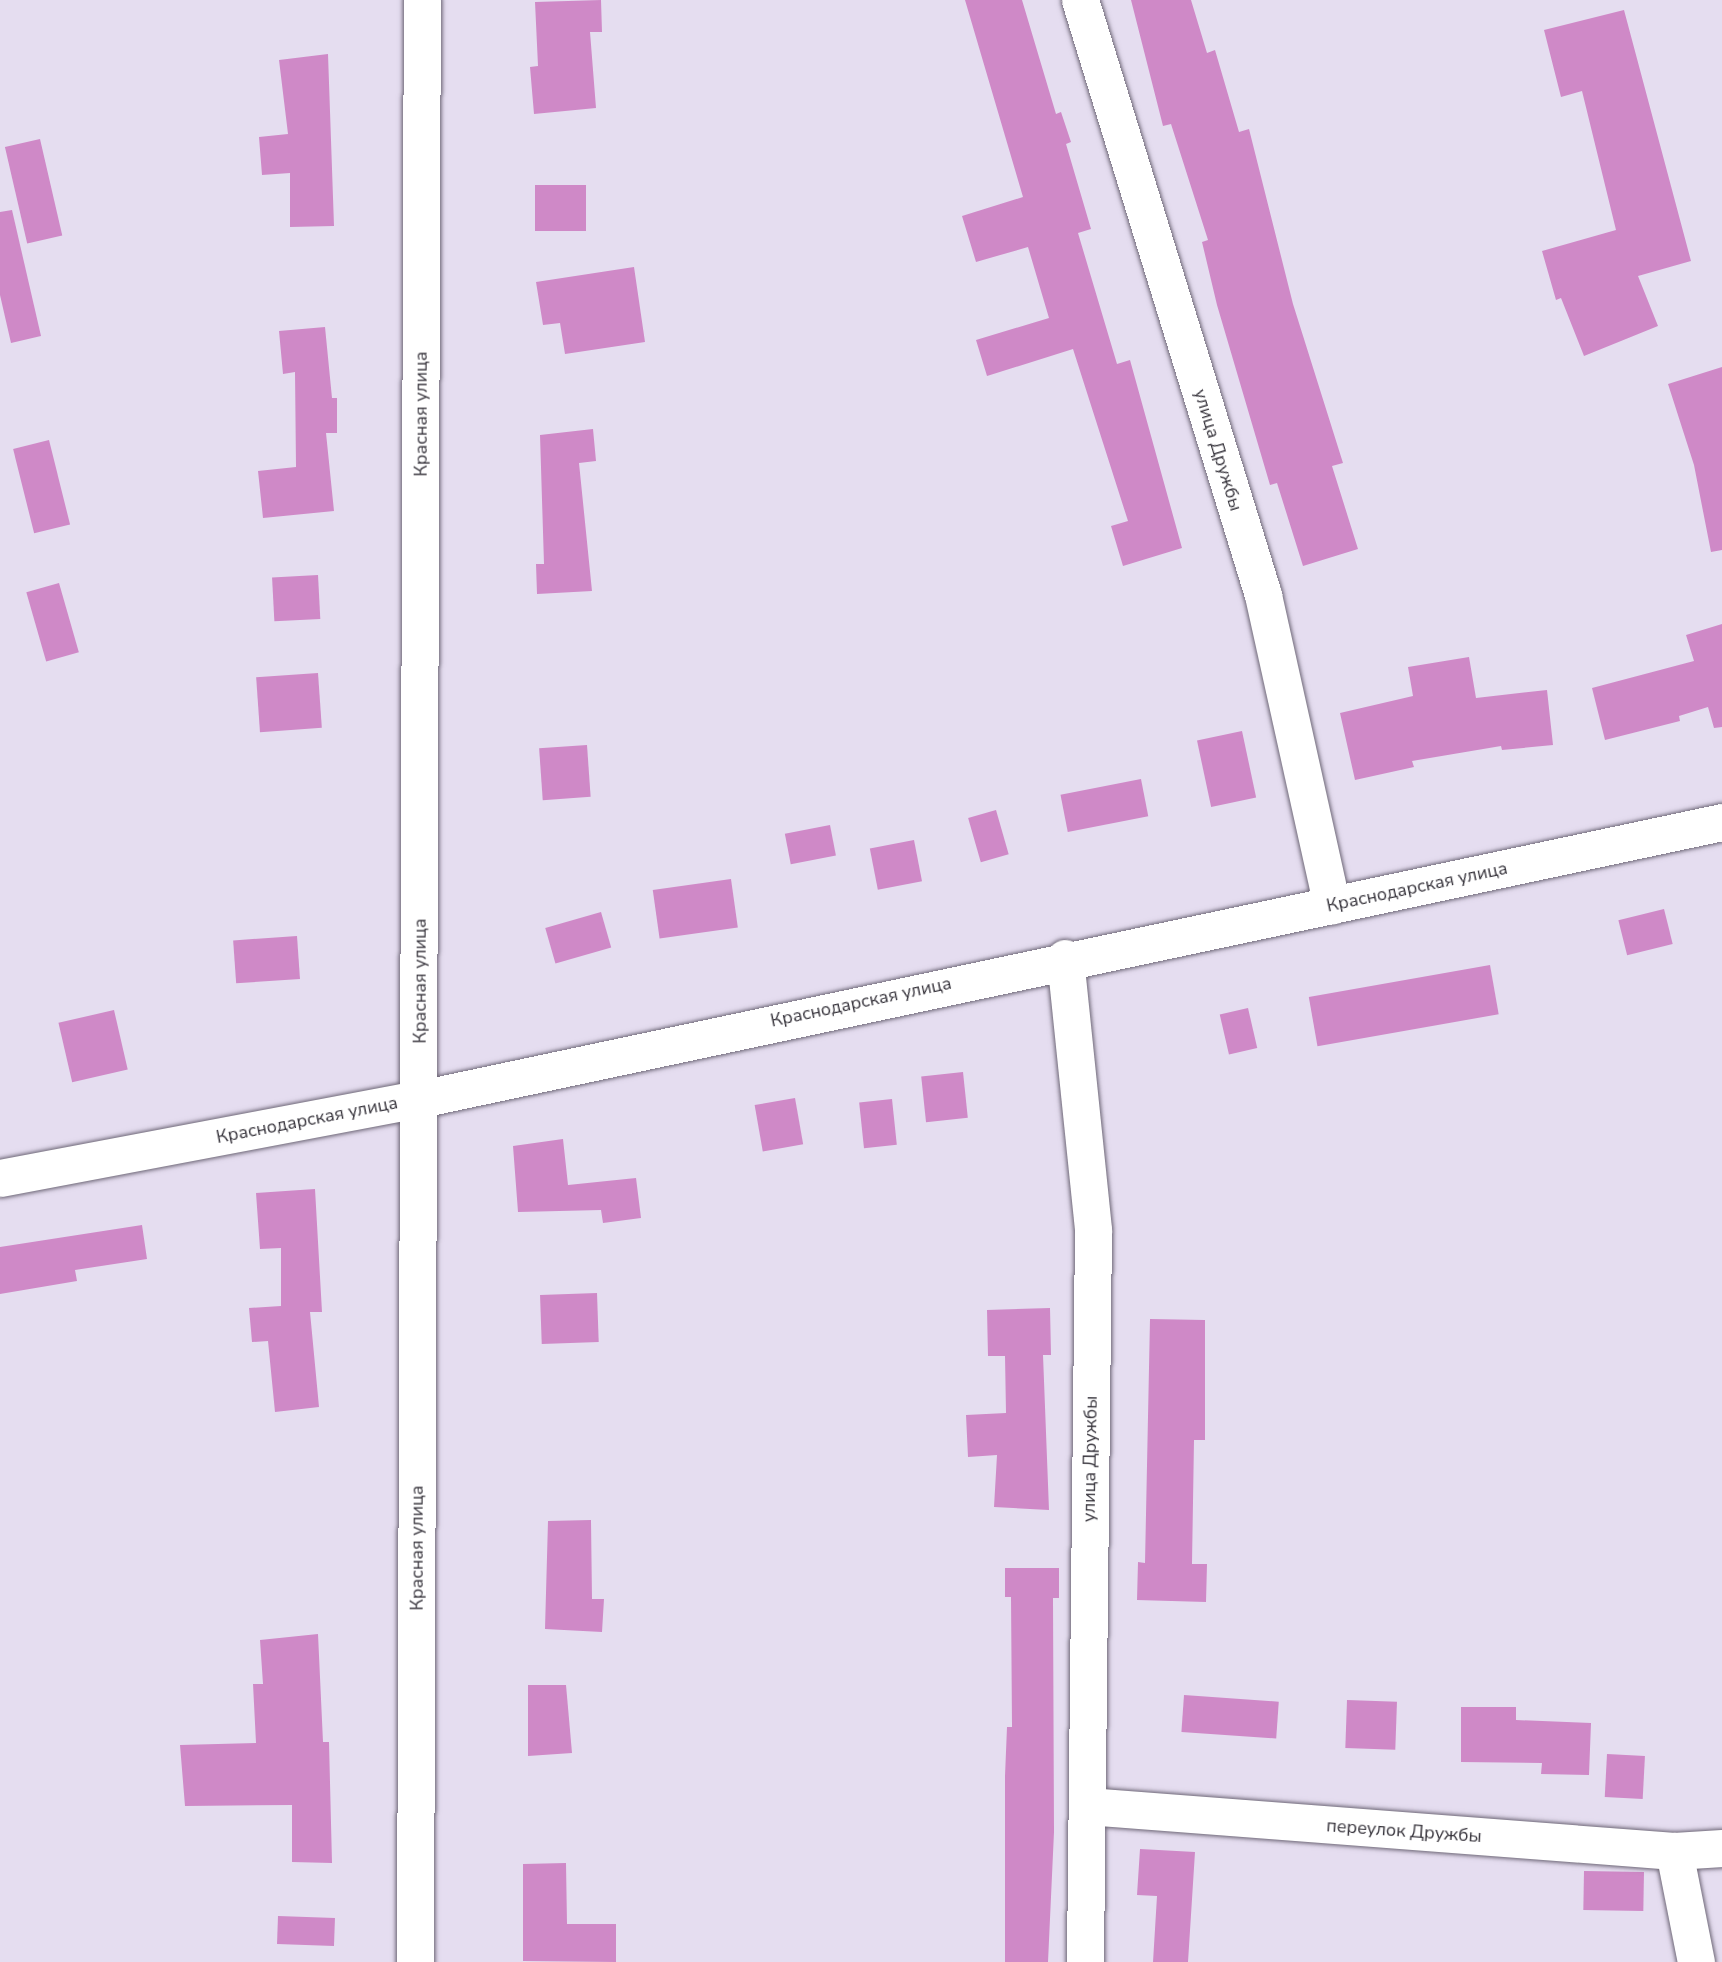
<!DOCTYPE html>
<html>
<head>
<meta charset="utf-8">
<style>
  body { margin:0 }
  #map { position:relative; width:1722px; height:1962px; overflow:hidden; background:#e5ddf0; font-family:"Nunito Sans",sans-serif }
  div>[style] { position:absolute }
  .building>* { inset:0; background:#cf89c7; transform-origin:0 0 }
  .roads { filter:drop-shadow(0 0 2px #6f6878) drop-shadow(0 0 2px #6f6878) }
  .street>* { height:37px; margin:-18.5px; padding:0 18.5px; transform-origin:18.5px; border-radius:18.5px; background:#fff }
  span { translate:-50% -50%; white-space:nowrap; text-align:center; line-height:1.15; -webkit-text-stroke:7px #fff; paint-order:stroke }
  .street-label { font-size:18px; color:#37343c }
</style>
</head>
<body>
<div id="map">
  <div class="building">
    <div style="clip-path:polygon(601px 0,602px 32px,590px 32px,596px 108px,534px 114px,530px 67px,538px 66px,535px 2px)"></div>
    <div style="clip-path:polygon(965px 0,1022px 0,1056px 114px,1061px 112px,1071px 142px,1066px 144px,1091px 229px,1078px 233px,1117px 364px,1130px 360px,1182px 548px,1123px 566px,1111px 526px,1128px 521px,1073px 349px,987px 376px,976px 340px,1049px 318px,1028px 247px,976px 262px,962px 216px,1023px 197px)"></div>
    <div style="clip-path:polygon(1131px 0,1191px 0,1207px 53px,1215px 50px,1239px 132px,1249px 129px,1293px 304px,1343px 463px,1332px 466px,1358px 549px,1303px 566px,1277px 483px,1270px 485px,1217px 305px,1202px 242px,1208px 240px,1171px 124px,1163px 126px)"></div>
    <div style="clip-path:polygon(1624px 10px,1691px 261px,1638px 276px,1658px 326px,1584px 356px,1561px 298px,1556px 300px,1542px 251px,1616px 230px,1582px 91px,1561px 97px,1544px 30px)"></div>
    <div style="clip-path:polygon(328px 54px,334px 226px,290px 227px,290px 173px,262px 175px,259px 137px,288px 134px,279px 60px)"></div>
    <div style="left:40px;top:139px;width:99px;height:36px;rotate:77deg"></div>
    <div style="left:535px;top:185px;width:51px;height:46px"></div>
    <div style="clip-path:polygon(12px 210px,41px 336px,11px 343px,0 295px,0 212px)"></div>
    <div style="clip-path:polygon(634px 267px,645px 342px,565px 354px,560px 323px,543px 325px,536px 282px)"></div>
    <div style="clip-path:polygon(325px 327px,332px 398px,337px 398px,337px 433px,326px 433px,334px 511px,263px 518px,258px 471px,296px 467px,295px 372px,283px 374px,279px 331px)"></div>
    <div style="clip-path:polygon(1722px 367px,1722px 550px,1711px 552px,1694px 465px,1668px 384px)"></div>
    <div style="clip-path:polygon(593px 429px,596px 461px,579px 463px,592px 591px,537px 594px,536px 564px,544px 564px,540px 435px)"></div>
    <div style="left:49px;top:440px;width:87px;height:37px;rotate:76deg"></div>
    <div style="left:318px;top:575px;width:44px;height:46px;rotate:87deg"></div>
    <div style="left:59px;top:583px;width:72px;height:34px;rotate:74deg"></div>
    <div style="clip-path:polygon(1722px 624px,1722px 727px,1714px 728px,1708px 707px,1679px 716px,1680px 721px,1605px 740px,1592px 688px,1694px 661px,1686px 635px)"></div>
    <div style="clip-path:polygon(1469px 657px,1476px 698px,1547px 690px,1553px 745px,1502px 750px,1501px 746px,1412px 761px,1414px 767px,1355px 780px,1340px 713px,1413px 696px,1408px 667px)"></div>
    <div style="left:318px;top:673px;width:55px;height:62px;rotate:86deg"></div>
    <div style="left:1242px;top:731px;width:68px;height:46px;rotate:78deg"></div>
    <div style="left:587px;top:745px;width:52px;height:48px;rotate:86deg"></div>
    <div style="left:1141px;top:779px;width:38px;height:82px;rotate:79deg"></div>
    <div style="left:996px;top:810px;width:46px;height:29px;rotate:74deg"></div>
    <div style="left:830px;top:825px;width:31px;height:46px;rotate:79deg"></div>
    <div style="left:914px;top:840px;width:42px;height:45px;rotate:79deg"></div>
    <div style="left:731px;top:879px;width:49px;height:79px;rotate:82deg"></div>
    <div style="left:1664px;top:909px;width:36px;height:47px;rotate:76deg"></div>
    <div style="left:601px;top:912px;width:37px;height:58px;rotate:74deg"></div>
    <div style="left:297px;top:936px;width:43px;height:64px;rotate:86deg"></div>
    <div style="left:1490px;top:965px;width:50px;height:184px;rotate:80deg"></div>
    <div style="left:1248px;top:1008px;width:41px;height:29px;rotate:77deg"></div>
    <div style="left:114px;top:1010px;width:61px;height:57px;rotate:77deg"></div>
    <div style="left:963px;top:1072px;width:46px;height:42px;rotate:84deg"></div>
    <div style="left:795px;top:1098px;width:47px;height:41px;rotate:80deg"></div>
    <div style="left:892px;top:1099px;width:46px;height:33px;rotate:84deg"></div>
    <div style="clip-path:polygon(563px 1139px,568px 1185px,636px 1178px,641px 1218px,603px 1223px,601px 1210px,518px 1212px,513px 1146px)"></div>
    <div style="clip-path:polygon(315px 1189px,322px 1312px,310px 1312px,319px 1407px,275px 1412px,268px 1341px,252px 1342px,249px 1308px,281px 1306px,281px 1248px,260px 1249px,256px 1193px)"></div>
    <div style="clip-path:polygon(142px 1225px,147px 1259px,75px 1270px,77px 1281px,0 1294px,0 1247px)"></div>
    <div style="left:597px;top:1293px;width:49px;height:57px;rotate:88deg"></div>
    <div style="clip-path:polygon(1050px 1308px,1051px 1355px,1043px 1355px,1049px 1510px,994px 1507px,997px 1455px,968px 1457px,966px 1415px,1006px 1413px,1005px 1356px,988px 1356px,987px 1310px)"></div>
    <div style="clip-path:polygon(1150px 1319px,1205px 1320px,1205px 1440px,1194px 1440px,1192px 1564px,1207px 1564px,1206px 1602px,1137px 1600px,1138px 1562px,1145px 1563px)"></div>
    <div style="clip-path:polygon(591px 1520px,592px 1599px,604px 1599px,602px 1632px,545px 1629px,548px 1521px)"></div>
    <div style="clip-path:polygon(1005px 1568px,1059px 1568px,1059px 1598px,1053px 1598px,1054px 1832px,1048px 1962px,1005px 1962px,1005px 1776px,1007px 1727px,1012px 1727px,1011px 1597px,1005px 1597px)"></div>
    <div style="clip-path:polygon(318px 1634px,323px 1742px,329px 1742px,332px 1863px,292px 1862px,292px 1805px,185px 1806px,180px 1745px,256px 1743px,253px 1684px,263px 1684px,260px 1640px)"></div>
    <div style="clip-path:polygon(528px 1685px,566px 1685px,572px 1753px,528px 1756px)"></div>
    <div style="left:1184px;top:1695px;width:95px;height:37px;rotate:4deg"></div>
    <div style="left:1347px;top:1700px;width:50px;height:48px;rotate:2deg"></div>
    <div style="clip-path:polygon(1461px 1707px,1516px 1707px,1516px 1720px,1591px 1723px,1589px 1775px,1541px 1774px,1542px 1763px,1461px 1762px)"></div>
    <div style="left:1607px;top:1754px;width:38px;height:43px;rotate:3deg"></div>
    <div style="clip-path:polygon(1140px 1849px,1195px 1852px,1188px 1962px,1153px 1962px,1157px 1896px,1137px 1895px)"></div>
    <div style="clip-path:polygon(566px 1863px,567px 1924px,616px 1924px,616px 1962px,523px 1961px,523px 1864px)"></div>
    <div style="left:1584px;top:1871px;width:60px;height:39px;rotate:1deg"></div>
    <div style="left:278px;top:1916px;width:57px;height:28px;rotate:2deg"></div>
  </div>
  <div class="roads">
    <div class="street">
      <div style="left:1080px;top:0;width:623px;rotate:72.9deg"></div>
      <div style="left:1263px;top:595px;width:318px;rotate:77.5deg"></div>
      <div style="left:1065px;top:958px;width:273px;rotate:84.1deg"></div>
      <div style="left:1093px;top:1230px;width:732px;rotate:90.63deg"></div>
      <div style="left:0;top:1178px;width:427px;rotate:-10.7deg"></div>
      <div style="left:420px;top:1099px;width:1331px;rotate:-12.01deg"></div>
      <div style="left:1087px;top:1806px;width:589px;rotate:4.38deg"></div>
      <div style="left:1674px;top:1851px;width:48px;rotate:-3.6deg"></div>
      <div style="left:1674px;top:1851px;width:113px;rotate:78.8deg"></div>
      <div style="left:415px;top:1962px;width:1962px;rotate:-89.8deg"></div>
    </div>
  </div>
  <div class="street-label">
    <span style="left:421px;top:414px;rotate:-90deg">Красная улица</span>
    <span style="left:1218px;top:450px;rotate:73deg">улица Дружбы</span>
    <span style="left:1417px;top:887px;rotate:-12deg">Краснодарская улица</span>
    <span style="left:420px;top:981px;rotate:-90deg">Красная улица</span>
    <span style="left:861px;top:1002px;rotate:-12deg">Краснодарская улица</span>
    <span style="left:307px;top:1120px;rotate:-11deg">Краснодарская улица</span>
    <span style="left:1090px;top:1459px;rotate:-89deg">улица Дружбы</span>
    <span style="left:417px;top:1548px;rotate:-90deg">Красная улица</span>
    <span style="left:1404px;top:1831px;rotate:4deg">переулок Дружбы</span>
  </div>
</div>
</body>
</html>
